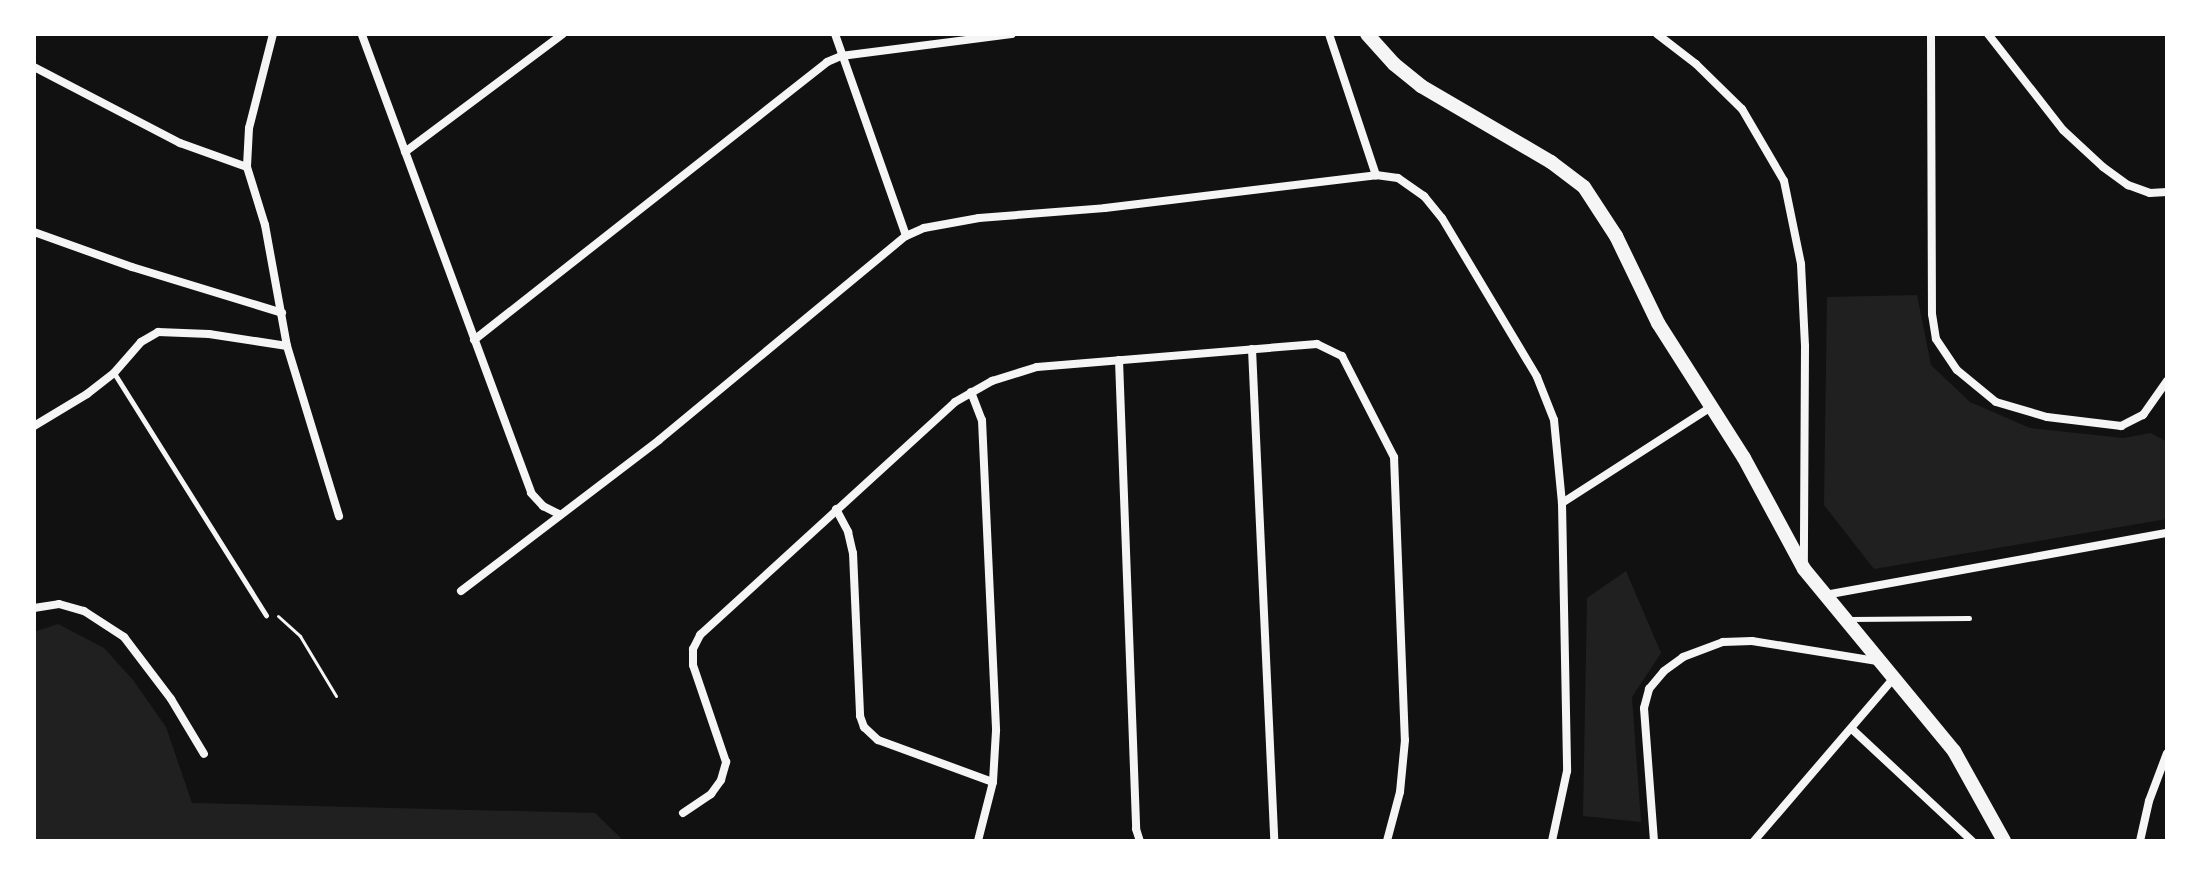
<!DOCTYPE html>
<html>
<head>
<meta charset="utf-8">
<style>
  body { margin:0 }
  #map { position:relative; width:2201px; height:875px; overflow:hidden; background:#111; font-family:Montserrat,sans-serif }
  div>[style] { position:absolute }
  .green>* { inset:0; background:#202020 }
  .path>* { height:3px; margin:-1.5px; padding:0 1.5px; transform-origin:1.5px; border-radius:1.5px; background:#f5f5f5 }
  .service>* { height:5px; margin:-2.5px; padding:0 2.5px; transform-origin:2.5px; border-radius:2.5px; background:#f5f5f5 }
  .minor>* { height:8px; margin:-4px; padding:0 4px; transform-origin:4px; border-radius:4px; background:#f5f5f5 }
  .tertiary>* { height:14px; margin:-7px; padding:0 7px; transform-origin:7px; border-radius:7px; background:#f5f5f5 }
  span { translate:-50% -50%; white-space:nowrap; text-align:center; line-height:1.15; -webkit-text-stroke:6px #fff; paint-order:stroke }
  .frame { position:absolute; inset:0; border:36px solid #fff; pointer-events:none }
</style>
</head>
<body>
<div id="map">
  <div class="green">
    <div style="clip-path:polygon(1917px 295px,1931px 365px,1970px 402px,2030px 428px,2123px 438px,2151px 433px,2167px 442px,2167px 519px,1874px 569px,1824px 505px,1827px 297px)"></div>
    <div style="clip-path:polygon(1626px 571px,1661px 653px,1632px 697px,1641px 822px,1583px 816px,1587px 598px)"></div>
    <div style="clip-path:polygon(58px 624px,104px 648px,133px 680px,166px 727px,192px 803px,595px 813px,624px 841px,34px 841px,34px 632px)"></div>
  </div>
  <div class="path">
    <div style="left:278px;top:616px;width:30px;rotate:42deg"></div>
    <div style="left:300px;top:636px;width:70px;rotate:59deg"></div>
  </div>
  <div class="service">
    <div style="left:114px;top:373px;width:286px;rotate:57.9deg"></div>
    <div style="left:1850px;top:619px;width:119px;rotate:-0.5deg"></div>
  </div>
  <div class="minor">
    <div style="left:273px;top:34px;width:97px;rotate:104.3deg"></div>
    <div style="left:249px;top:128px;width:39px;rotate:93deg"></div>
    <div style="left:247px;top:167px;width:61px;rotate:72.8deg"></div>
    <div style="left:265px;top:225px;width:123px;rotate:79.7deg"></div>
    <div style="left:287px;top:346px;width:178px;rotate:73deg"></div>
    <div style="left:835px;top:34px;width:214px;rotate:70.6deg"></div>
    <div style="left:1329px;top:34px;width:149px;rotate:71.6deg"></div>
    <div style="left:1657px;top:34px;width:49px;rotate:37.6deg"></div>
    <div style="left:1696px;top:64px;width:64px;rotate:44.4deg"></div>
    <div style="left:1742px;top:109px;width:83px;rotate:59.7deg"></div>
    <div style="left:1784px;top:181px;width:85px;rotate:78.4deg"></div>
    <div style="left:1801px;top:264px;width:82px;rotate:87.2deg"></div>
    <div style="left:1805px;top:346px;width:218px;rotate:90.3deg"></div>
    <div style="left:1931px;top:34px;width:280px;rotate:89.8deg"></div>
    <div style="left:1932px;top:314px;width:25px;rotate:81deg"></div>
    <div style="left:1936px;top:339px;width:37px;rotate:56deg"></div>
    <div style="left:1957px;top:370px;width:50px;rotate:39.4deg"></div>
    <div style="left:1996px;top:402px;width:53px;rotate:16.4deg"></div>
    <div style="left:2047px;top:417px;width:75px;rotate:6.9deg"></div>
    <div style="left:2121px;top:426px;width:25px;rotate:-27deg"></div>
    <div style="left:2143px;top:415px;width:42px;rotate:-54.8deg"></div>
    <div style="left:1988px;top:34px;width:122px;rotate:52deg"></div>
    <div style="left:2063px;top:130px;width:54px;rotate:42.8deg"></div>
    <div style="left:2103px;top:167px;width:31px;rotate:36deg"></div>
    <div style="left:2128px;top:185px;width:23px;rotate:20deg"></div>
    <div style="left:2150px;top:193px;width:17px;rotate:-3deg"></div>
    <div style="left:362px;top:35px;width:488px;rotate:69.7deg"></div>
    <div style="left:531px;top:493px;width:18px;rotate:47deg"></div>
    <div style="left:543px;top:506px;width:18px;rotate:27deg"></div>
    <div style="left:34px;top:67px;width:165px;rotate:27.5deg"></div>
    <div style="left:180px;top:143px;width:71px;rotate:19.7deg"></div>
    <div style="left:405px;top:152px;width:197px;rotate:-36.8deg"></div>
    <div style="left:34px;top:232px;width:104px;rotate:19.7deg"></div>
    <div style="left:132px;top:267px;width:157px;rotate:17deg"></div>
    <div style="left:474px;top:340px;width:449px;rotate:-38.2deg"></div>
    <div style="left:827px;top:62px;width:15px;rotate:-23deg"></div>
    <div style="left:841px;top:56px;width:172px;rotate:-7.3deg"></div>
    <div style="left:1252px;top:349px;width:492px;rotate:87.4deg"></div>
    <div style="left:1119px;top:360px;width:469px;rotate:87.9deg"></div>
    <div style="left:1136px;top:829px;width:13px;rotate:72deg"></div>
    <div style="left:971px;top:392px;width:30px;rotate:69deg"></div>
    <div style="left:982px;top:420px;width:311px;rotate:87.4deg"></div>
    <div style="left:996px;top:731px;width:51px;rotate:93.4deg"></div>
    <div style="left:993px;top:782px;width:61px;rotate:104.3deg"></div>
    <div style="left:34px;top:426px;width:62px;rotate:-31.1deg"></div>
    <div style="left:87px;top:394px;width:34px;rotate:-38deg"></div>
    <div style="left:114px;top:373px;width:41px;rotate:-48.9deg"></div>
    <div style="left:141px;top:342px;width:20px;rotate:-30deg"></div>
    <div style="left:158px;top:332px;width:51px;rotate:2.2deg"></div>
    <div style="left:209px;top:334px;width:79px;rotate:8.7deg"></div>
    <div style="left:1562px;top:503px;width:177px;rotate:-32.8deg"></div>
    <div style="left:836px;top:509px;width:26px;rotate:62deg"></div>
    <div style="left:848px;top:532px;width:22px;rotate:77deg"></div>
    <div style="left:853px;top:553px;width:163px;rotate:87.5deg"></div>
    <div style="left:860px;top:716px;width:12px;rotate:70deg"></div>
    <div style="left:864px;top:727px;width:19px;rotate:43deg"></div>
    <div style="left:878px;top:740px;width:122px;rotate:20.1deg"></div>
    <div style="left:461px;top:591px;width:249px;rotate:-37.3deg"></div>
    <div style="left:659px;top:440px;width:320px;rotate:-39.6deg"></div>
    <div style="left:906px;top:236px;width:20px;rotate:-24deg"></div>
    <div style="left:924px;top:228px;width:56px;rotate:-10.3deg"></div>
    <div style="left:979px;top:218px;width:126px;rotate:-4.5deg"></div>
    <div style="left:1105px;top:208px;width:273px;rotate:-6.9deg"></div>
    <div style="left:1376px;top:175px;width:22px;rotate:8deg"></div>
    <div style="left:1398px;top:178px;width:32px;rotate:35deg"></div>
    <div style="left:1424px;top:196px;width:28px;rotate:51deg"></div>
    <div style="left:1442px;top:218px;width:185px;rotate:59.1deg"></div>
    <div style="left:1537px;top:377px;width:46px;rotate:68.4deg"></div>
    <div style="left:1554px;top:420px;width:83px;rotate:84.5deg"></div>
    <div style="left:1562px;top:503px;width:268px;rotate:88.9deg"></div>
    <div style="left:1567px;top:771px;width:72px;rotate:102.1deg"></div>
    <div style="left:1825px;top:595px;width:348px;rotate:-10.3deg"></div>
    <div style="left:34px;top:608px;width:25px;rotate:-9deg"></div>
    <div style="left:59px;top:604px;width:26px;rotate:16deg"></div>
    <div style="left:84px;top:611px;width:48px;rotate:33deg"></div>
    <div style="left:124px;top:637px;width:78px;rotate:52.8deg"></div>
    <div style="left:171px;top:699px;width:64px;rotate:59deg"></div>
    <div style="left:1853px;top:730px;width:163px;rotate:43deg"></div>
    <div style="left:683px;top:813px;width:34px;rotate:-34deg"></div>
    <div style="left:711px;top:794px;width:17px;rotate:-54deg"></div>
    <div style="left:721px;top:780px;width:19px;rotate:-74deg"></div>
    <div style="left:726px;top:762px;width:102px;rotate:-108.8deg"></div>
    <div style="left:693px;top:665px;width:16px;rotate:-90deg"></div>
    <div style="left:693px;top:649px;width:16px;rotate:-63deg"></div>
    <div style="left:700px;top:635px;width:345px;rotate:-42.4deg"></div>
    <div style="left:955px;top:402px;width:43px;rotate:-29.6deg"></div>
    <div style="left:992px;top:381px;width:47px;rotate:-17.3deg"></div>
    <div style="left:1037px;top:367px;width:281px;rotate:-4.7deg"></div>
    <div style="left:1317px;top:344px;width:28px;rotate:26deg"></div>
    <div style="left:1342px;top:356px;width:114px;rotate:62.8deg"></div>
    <div style="left:1394px;top:457px;width:283px;rotate:87.8deg"></div>
    <div style="left:1405px;top:740px;width:52px;rotate:95.5deg"></div>
    <div style="left:1400px;top:792px;width:51px;rotate:104.9deg"></div>
    <div style="left:1654px;top:841px;width:133px;rotate:-94.3deg"></div>
    <div style="left:1644px;top:708px;width:20px;rotate:-75deg"></div>
    <div style="left:1649px;top:689px;width:23px;rotate:-50deg"></div>
    <div style="left:1664px;top:671px;width:24px;rotate:-36deg"></div>
    <div style="left:1683px;top:657px;width:43px;rotate:-20.6deg"></div>
    <div style="left:1723px;top:642px;width:29px;rotate:-2deg"></div>
    <div style="left:1752px;top:641px;width:127px;rotate:9.1deg"></div>
    <div style="left:1754px;top:841px;width:213px;rotate:-49.4deg"></div>
    <div style="left:2140px;top:841px;width:41px;rotate:-77.3deg"></div>
    <div style="left:2149px;top:801px;width:51px;rotate:-69.4deg"></div>
  </div>
  <div class="tertiary">
    <div style="left:1367px;top:34px;width:40px;rotate:48deg"></div>
    <div style="left:1394px;top:64px;width:35px;rotate:39deg"></div>
    <div style="left:1421px;top:86px;width:151px;rotate:30.3deg"></div>
    <div style="left:1551px;top:162px;width:41px;rotate:37.1deg"></div>
    <div style="left:1584px;top:187px;width:59px;rotate:56.9deg"></div>
    <div style="left:1616px;top:236px;width:97px;rotate:64.2deg"></div>
    <div style="left:1658px;top:323px;width:160px;rotate:57.5deg"></div>
    <div style="left:1744px;top:458px;width:126px;rotate:61.6deg"></div>
    <div style="left:1804px;top:569px;width:236px;rotate:50.5deg"></div>
    <div style="left:1954px;top:751px;width:103px;rotate:60.9deg"></div>
  </div>
  <div class="frame"></div>
</div>
</body>
</html>
